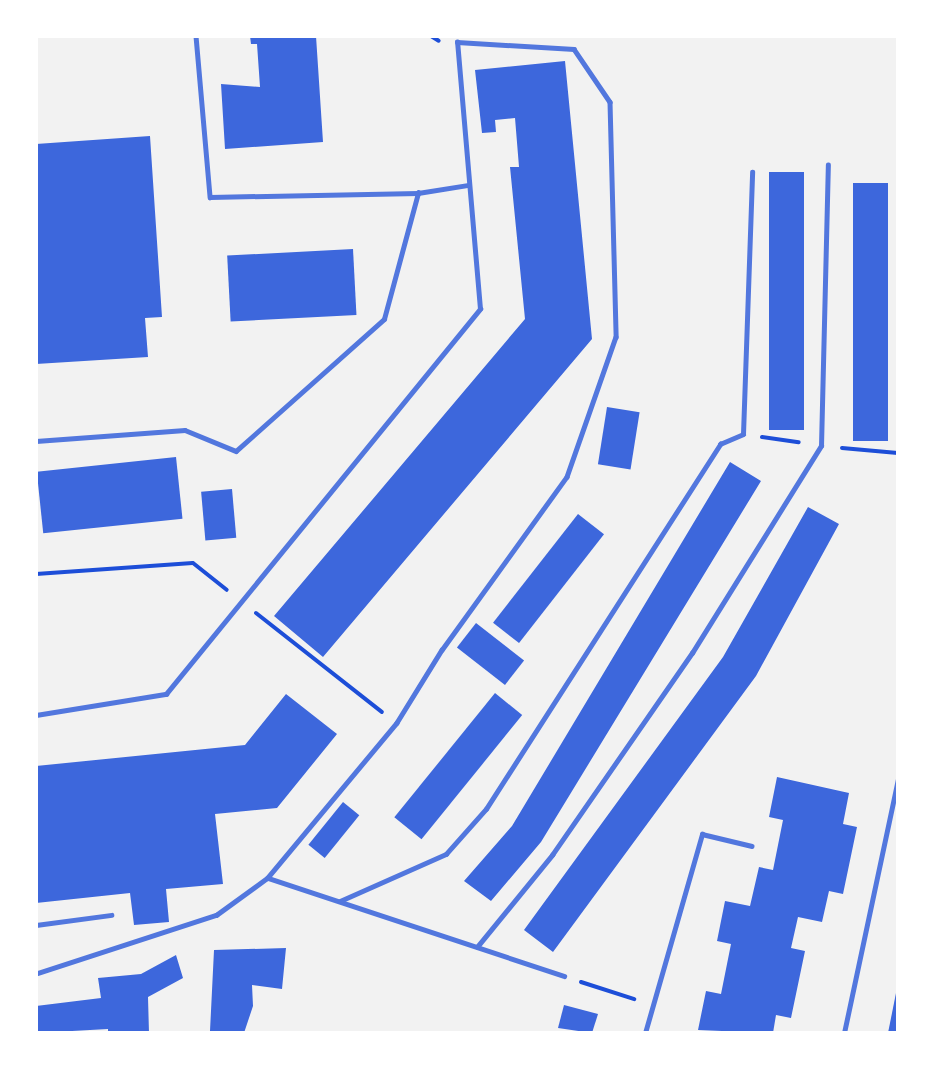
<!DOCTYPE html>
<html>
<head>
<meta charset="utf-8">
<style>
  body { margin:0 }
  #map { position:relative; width:934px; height:1069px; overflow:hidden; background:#f2f2f2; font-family:Lato,sans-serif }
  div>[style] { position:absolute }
  .building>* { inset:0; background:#3d67dc; transform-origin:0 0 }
  .path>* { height:4px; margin:-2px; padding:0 2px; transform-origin:2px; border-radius:2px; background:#1d4ed8 }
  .service>* { height:4.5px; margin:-2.25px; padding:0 2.25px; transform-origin:2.25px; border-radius:2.25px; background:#5277de }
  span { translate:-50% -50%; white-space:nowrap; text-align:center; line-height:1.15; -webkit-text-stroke:6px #fff; paint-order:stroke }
  .frame { position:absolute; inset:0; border:38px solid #fff; pointer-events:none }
</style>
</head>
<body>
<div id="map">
  <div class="building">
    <div style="clip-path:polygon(250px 36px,316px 36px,323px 142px,225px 149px,221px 84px,260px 87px,257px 44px,251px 44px)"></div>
    <div style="clip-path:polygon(565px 61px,592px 339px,323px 657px,274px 616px,525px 319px,510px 167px,519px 167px,515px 118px,495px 120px,496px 132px,482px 133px,475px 70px)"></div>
    <div style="clip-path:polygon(150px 136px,162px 317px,145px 318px,148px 357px,36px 364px,36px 144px)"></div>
    <div style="left:769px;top:172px;width:35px;height:258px"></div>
    <div style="left:853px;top:183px;width:35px;height:258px"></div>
    <div style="left:353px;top:249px;width:66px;height:126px;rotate:87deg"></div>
    <div style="left:607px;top:407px;width:33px;height:58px;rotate:9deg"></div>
    <div style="left:176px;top:457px;width:62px;height:140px;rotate:84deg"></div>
    <div style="clip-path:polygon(730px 462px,761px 481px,541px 842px,491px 901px,464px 881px,512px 826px)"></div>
    <div style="left:232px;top:489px;width:49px;height:31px;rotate:85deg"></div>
    <div style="clip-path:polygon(808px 507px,839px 524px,756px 676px,553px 952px,524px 930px,723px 657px)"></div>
    <div style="left:578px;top:514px;width:33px;height:138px;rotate:38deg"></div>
    <div style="left:476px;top:623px;width:61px;height:31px;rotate:38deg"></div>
    <div style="left:495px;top:693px;width:35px;height:160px;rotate:39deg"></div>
    <div style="clip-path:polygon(286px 694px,337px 734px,277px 808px,215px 814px,223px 884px,166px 889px,169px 922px,134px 925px,130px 893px,36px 903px,36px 766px,245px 745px)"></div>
    <div style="clip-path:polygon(777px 777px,849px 793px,843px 824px,857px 827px,843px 894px,829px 891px,822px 922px,798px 917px,791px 948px,805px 951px,791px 1018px,776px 1015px,773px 1033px,698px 1030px,706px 991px,721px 994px,731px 944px,717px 941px,725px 901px,750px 906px,759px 867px,773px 870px,783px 820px,769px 817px)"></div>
    <div style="left:343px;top:802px;width:21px;height:55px;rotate:39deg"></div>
    <div style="clip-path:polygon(286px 948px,282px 989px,252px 985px,253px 1006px,244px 1033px,189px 1033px,210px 1031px,214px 950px)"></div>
    <div style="clip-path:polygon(176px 955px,183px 978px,148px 997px,149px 1033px,108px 1033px,108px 1029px,36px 1033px,36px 1006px,101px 998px,98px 978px,141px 974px)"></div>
    <div style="clip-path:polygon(897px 988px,898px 1033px,888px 1033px)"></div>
    <div style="clip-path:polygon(564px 1005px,598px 1014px,592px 1033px,558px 1028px)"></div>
  </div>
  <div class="path">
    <div style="left:431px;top:36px;width:9px;rotate:32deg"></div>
    <div style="left:762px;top:437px;width:37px;rotate:8deg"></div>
    <div style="left:842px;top:448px;width:56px;rotate:5.1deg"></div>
    <div style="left:36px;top:574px;width:157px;rotate:-4deg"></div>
    <div style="left:193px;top:563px;width:43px;rotate:38.5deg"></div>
    <div style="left:256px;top:613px;width:160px;rotate:38.2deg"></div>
    <div style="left:581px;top:982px;width:56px;rotate:17.8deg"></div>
  </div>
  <div class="service">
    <div style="left:196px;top:36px;width:162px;rotate:85deg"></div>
    <div style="left:210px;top:197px;width:208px;rotate:-1.1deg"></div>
    <div style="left:418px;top:193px;width:51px;rotate:-9.1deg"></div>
    <div style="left:36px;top:441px;width:149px;rotate:-4.2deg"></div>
    <div style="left:185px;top:430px;width:55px;rotate:22.4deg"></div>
    <div style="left:236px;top:451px;width:198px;rotate:-41.7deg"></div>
    <div style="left:384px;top:319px;width:131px;rotate:-74.9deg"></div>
    <div style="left:36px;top:715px;width:132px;rotate:-9.2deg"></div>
    <div style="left:166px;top:694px;width:497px;rotate:-50.8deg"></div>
    <div style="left:480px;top:309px;width:268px;rotate:-94.9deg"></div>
    <div style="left:457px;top:42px;width:117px;rotate:3.4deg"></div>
    <div style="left:574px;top:49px;width:64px;rotate:55.8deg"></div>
    <div style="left:610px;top:102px;width:235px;rotate:88.5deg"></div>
    <div style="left:616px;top:337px;width:148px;rotate:109.3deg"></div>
    <div style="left:567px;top:477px;width:213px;rotate:125.8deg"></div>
    <div style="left:442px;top:650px;width:86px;rotate:121.7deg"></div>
    <div style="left:397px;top:723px;width:202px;rotate:129.8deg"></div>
    <div style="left:268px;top:878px;width:63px;rotate:144deg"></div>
    <div style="left:217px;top:915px;width:190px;rotate:161.9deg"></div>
    <div style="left:268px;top:878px;width:312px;rotate:18.3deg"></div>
    <div style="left:340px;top:901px;width:116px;rotate:-23.9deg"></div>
    <div style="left:446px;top:854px;width:60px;rotate:-48.4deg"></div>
    <div style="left:486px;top:809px;width:434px;rotate:-57.3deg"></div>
    <div style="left:720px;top:444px;width:25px;rotate:-23deg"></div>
    <div style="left:743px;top:434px;width:262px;rotate:-88deg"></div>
    <div style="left:36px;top:925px;width:76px;rotate:-7.6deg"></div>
    <div style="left:477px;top:947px;width:119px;rotate:-50.8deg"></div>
    <div style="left:552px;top:855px;width:246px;rotate:-55.3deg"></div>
    <div style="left:692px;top:653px;width:244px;rotate:-58.1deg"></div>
    <div style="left:821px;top:446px;width:281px;rotate:-88.6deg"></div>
    <div style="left:645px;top:1033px;width:207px;rotate:-74deg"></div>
    <div style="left:702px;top:834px;width:51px;rotate:13.5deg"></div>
    <div style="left:844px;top:1033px;width:261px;rotate:-78deg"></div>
  </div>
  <div class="frame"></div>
</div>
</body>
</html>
